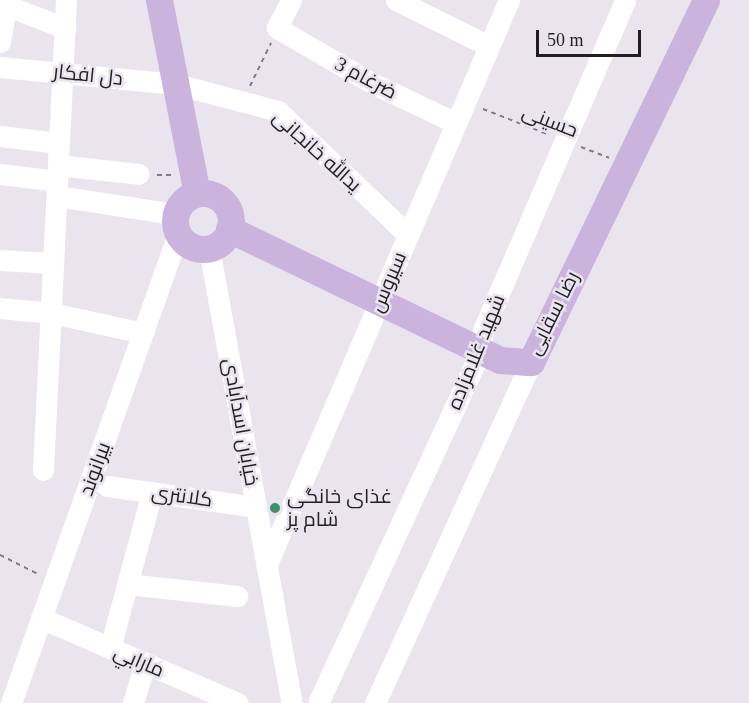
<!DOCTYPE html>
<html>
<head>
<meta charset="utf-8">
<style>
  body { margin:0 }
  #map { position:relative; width:749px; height:703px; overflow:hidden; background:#eae4ef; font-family:"Times New Roman",Cairo,serif }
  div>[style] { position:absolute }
  .path>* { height:2px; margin-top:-1px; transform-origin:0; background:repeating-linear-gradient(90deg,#7f7b82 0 4.5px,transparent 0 9px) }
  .minor>* { height:21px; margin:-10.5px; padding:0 10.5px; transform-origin:10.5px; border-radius:10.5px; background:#fff }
  .major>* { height:27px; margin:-13.5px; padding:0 13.5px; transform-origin:13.5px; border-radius:13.5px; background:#cab3dd }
  .major>.ring { margin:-13.5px; padding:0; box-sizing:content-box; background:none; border:27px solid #cab3dd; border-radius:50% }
  .dots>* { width:16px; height:16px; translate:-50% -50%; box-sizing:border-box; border:3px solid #eae4ef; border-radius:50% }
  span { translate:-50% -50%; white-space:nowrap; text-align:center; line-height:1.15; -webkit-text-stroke:5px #eae4ef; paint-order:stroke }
  .street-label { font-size:20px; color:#201e22 }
  .poi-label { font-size:20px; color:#201e22 }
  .left { translate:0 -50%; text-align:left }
  .scale { position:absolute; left:536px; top:30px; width:105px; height:27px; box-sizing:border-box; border:3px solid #201e22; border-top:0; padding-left:8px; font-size:18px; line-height:21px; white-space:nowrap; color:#201e22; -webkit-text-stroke:4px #eae4ef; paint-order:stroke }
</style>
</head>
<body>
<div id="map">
  <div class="path">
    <div style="left:250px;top:86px;width:48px;rotate:-64deg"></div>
    <div style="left:483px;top:109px;width:69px;rotate:21.3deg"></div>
    <div style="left:581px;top:147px;width:30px;rotate:21deg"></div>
    <div style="left:157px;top:175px;width:16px"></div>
    <div style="left:0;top:555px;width:42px;rotate:26.6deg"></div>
  </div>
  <div class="minor">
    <div style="left:291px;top:0;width:31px;rotate:117deg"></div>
    <div style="left:277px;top:28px;width:110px;rotate:30.1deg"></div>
    <div style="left:372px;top:83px;width:93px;rotate:25.5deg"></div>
    <div style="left:396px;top:0;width:104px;rotate:26.3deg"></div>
    <div style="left:0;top:3px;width:70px;rotate:21deg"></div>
    <div style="left:0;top:42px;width:43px;rotate:-80.5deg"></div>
    <div style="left:0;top:67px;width:177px;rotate:5.5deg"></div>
    <div style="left:176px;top:84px;width:106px;rotate:14.8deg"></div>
    <div style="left:278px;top:111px;width:180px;rotate:43.6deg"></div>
    <div style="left:0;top:136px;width:59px;rotate:6.8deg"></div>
    <div style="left:58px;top:165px;width:81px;rotate:6.3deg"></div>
    <div style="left:0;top:174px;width:57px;rotate:7deg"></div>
    <div style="left:57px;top:196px;width:119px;rotate:8.7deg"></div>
    <div style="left:209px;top:248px;width:463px;rotate:79.7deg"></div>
    <div style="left:0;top:260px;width:53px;rotate:3.2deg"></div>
    <div style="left:0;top:308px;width:52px;rotate:5.5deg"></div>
    <div style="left:52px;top:313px;width:93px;rotate:12.4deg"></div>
    <div style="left:43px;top:470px;width:471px;rotate:-87.2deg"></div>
    <div style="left:107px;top:486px;width:150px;rotate:8deg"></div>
    <div style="left:267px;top:564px;width:614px;rotate:-66.78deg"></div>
    <div style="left:127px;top:584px;width:111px;rotate:6.2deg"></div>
    <div style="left:41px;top:618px;width:214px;rotate:23.4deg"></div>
    <div style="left:110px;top:648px;width:162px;rotate:-74.9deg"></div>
    <div style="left:319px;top:701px;width:384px;rotate:-65.2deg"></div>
    <div style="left:480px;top:352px;width:24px;rotate:-81deg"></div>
    <div style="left:484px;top:328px;width:357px;rotate:-66.7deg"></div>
    <div style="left:11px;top:703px;width:498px;rotate:-70.4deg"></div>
    <div style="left:133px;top:703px;width:42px;rotate:-73.3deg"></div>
    <div style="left:375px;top:703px;width:375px;rotate:-65.4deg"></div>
  </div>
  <div class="major">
    <div style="left:159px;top:0;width:197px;rotate:78.9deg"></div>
    <div class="ring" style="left:175px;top:193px;width:29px;height:29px"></div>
    <div style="left:229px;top:229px;width:301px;rotate:25.8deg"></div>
    <div style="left:500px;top:360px;width:31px;rotate:4deg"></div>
    <div style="left:531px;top:362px;width:402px;rotate:-64.2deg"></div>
  </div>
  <div class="dots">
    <div style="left:275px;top:508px;background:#399166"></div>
  </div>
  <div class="street-label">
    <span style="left:88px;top:75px;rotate:6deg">دل افکار</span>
    <span style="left:366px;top:78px;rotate:28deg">ضرغام 3</span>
    <span style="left:550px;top:121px;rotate:21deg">حسینی</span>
    <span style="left:317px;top:151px;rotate:42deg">یدالله خانجانی</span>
    <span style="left:388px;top:282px;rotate:-67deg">سیروس</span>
    <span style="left:553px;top:313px;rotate:-63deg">رضا سقایی</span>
    <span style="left:476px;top:352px;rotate:-68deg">شهید غلامزاده</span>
    <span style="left:241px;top:422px;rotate:80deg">خیابان اسدآبادی</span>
    <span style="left:95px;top:469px;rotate:-70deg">بیرانوند</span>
    <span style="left:182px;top:496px;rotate:8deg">کلانتری</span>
    <span style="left:139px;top:661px;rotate:23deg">مارابي</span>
  </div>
  <div class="poi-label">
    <span class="left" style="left:287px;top:508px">غذای خانگی<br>شام پز</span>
  </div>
  <div class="scale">50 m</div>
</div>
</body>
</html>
